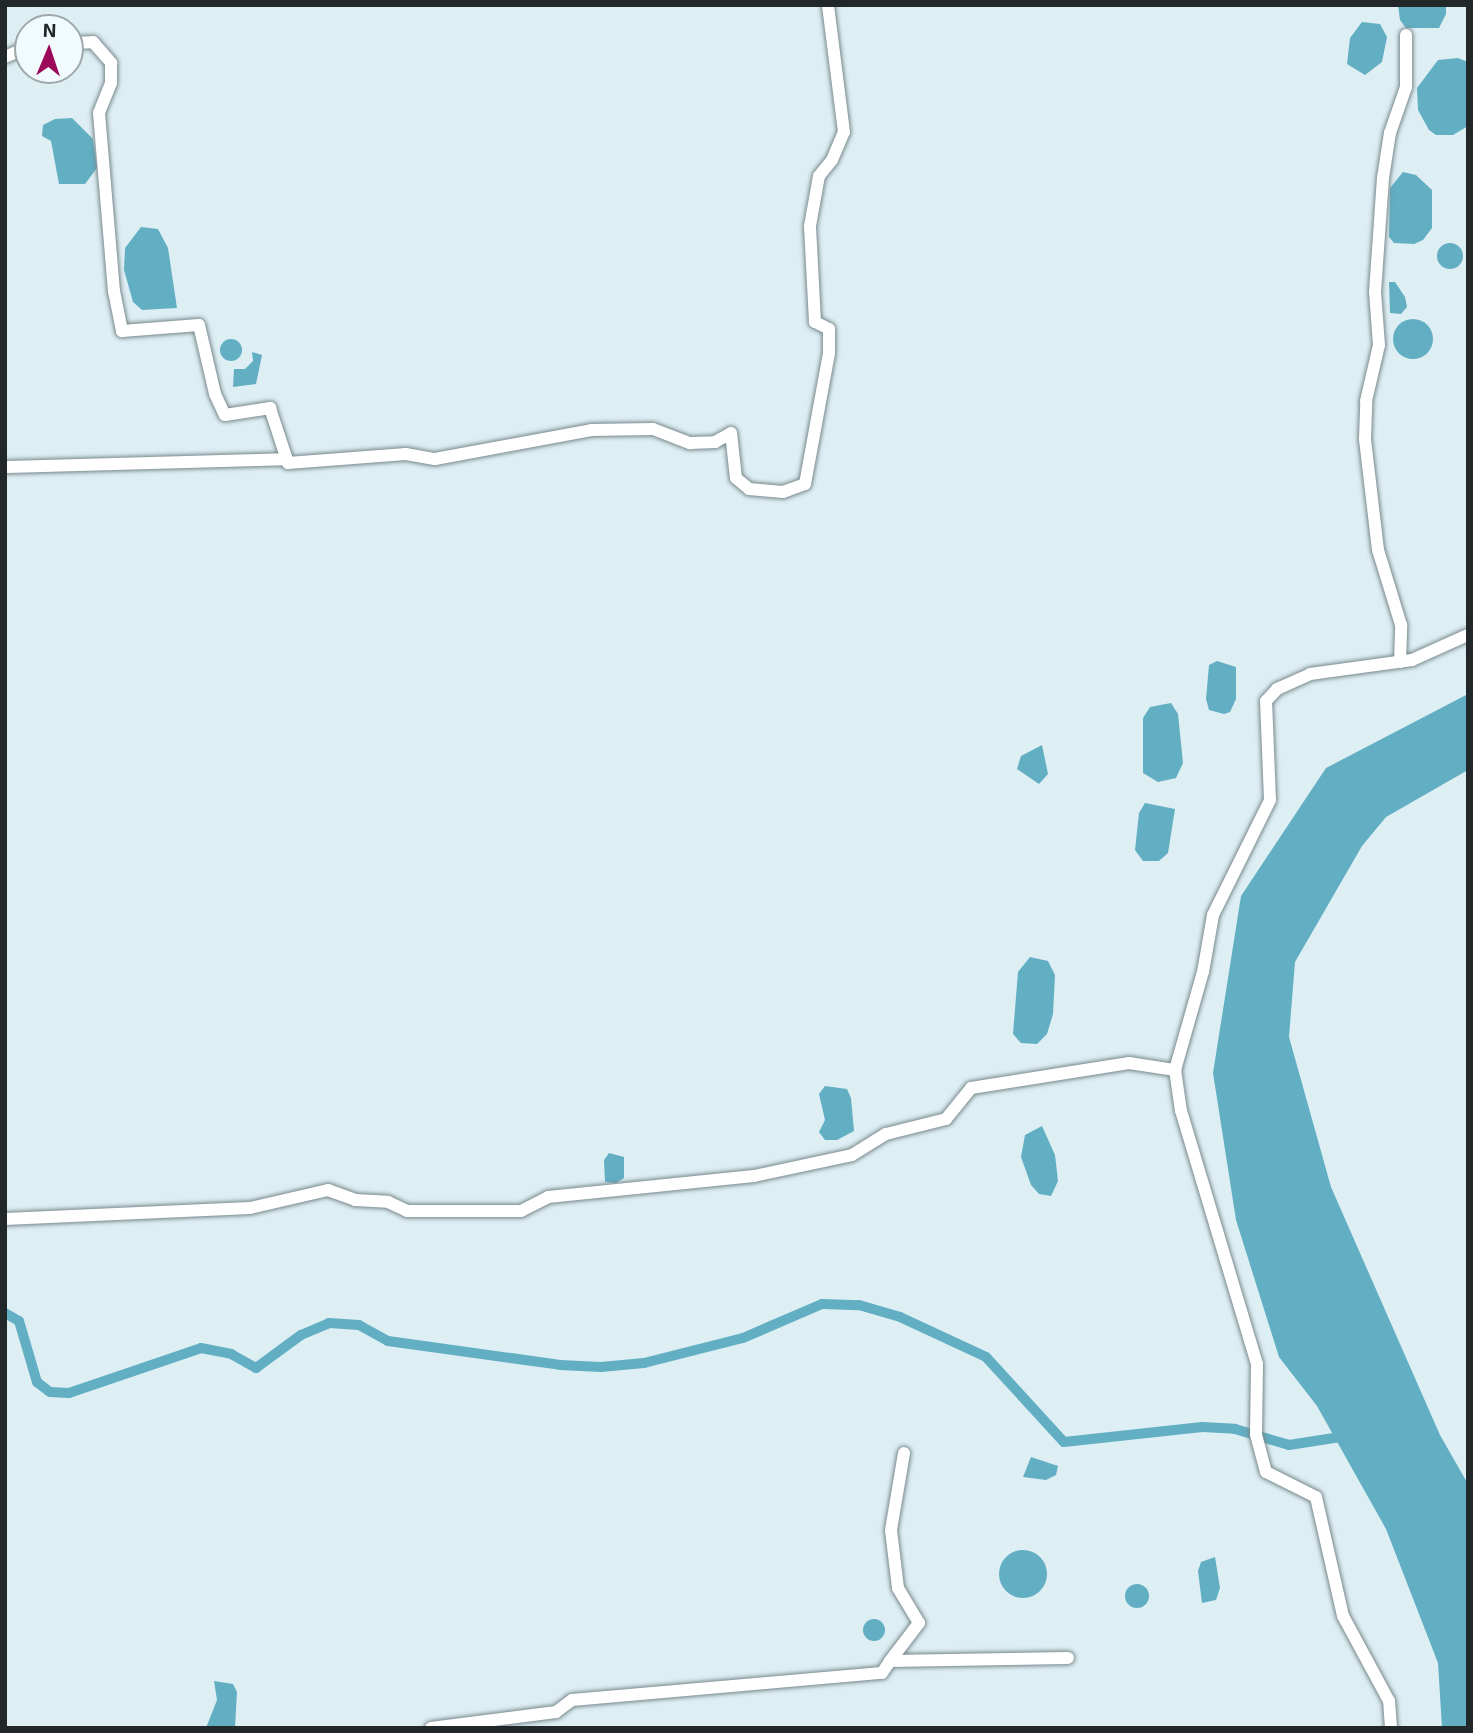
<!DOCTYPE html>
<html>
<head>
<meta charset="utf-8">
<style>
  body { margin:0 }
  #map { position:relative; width:1473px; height:1733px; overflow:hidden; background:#deeff4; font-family:"Exo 2",sans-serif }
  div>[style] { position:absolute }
  .water>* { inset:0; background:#62aec3 }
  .round { border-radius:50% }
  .canal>* { height:10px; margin:-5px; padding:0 5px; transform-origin:5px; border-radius:5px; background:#62aec3 }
  .roads { filter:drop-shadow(0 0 2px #79898d) drop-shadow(0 0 2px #79898d) }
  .minor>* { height:12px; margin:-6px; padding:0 6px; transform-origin:6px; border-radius:6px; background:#fff }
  span { translate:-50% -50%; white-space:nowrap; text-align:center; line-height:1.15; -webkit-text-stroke:7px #f1fbfe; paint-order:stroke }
  .frame { position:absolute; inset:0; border:7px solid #22282a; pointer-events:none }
  .north { position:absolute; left:14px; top:14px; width:70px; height:70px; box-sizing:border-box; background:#f1fbfe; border:2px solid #9ea7a9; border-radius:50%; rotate:2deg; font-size:19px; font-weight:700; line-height:28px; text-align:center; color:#22282a }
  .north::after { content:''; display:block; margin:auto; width:24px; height:32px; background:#9c0958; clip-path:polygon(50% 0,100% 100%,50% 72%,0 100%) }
</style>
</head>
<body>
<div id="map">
  <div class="water">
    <div style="clip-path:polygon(1398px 5px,1446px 5px,1446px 14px,1439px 28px,1406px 28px,1400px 20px)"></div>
    <div style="clip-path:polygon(1362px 22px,1380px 24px,1387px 37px,1382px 62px,1365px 75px,1347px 64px,1350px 38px)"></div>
    <div style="clip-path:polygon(1458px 58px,1468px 62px,1468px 126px,1453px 135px,1436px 135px,1429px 130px,1418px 110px,1417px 88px,1438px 60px)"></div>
    <div style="clip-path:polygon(72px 118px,93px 139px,97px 168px,85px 184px,59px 184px,51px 141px,42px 136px,43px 125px,55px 119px)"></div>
    <div style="clip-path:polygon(1403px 172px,1416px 175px,1432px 190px,1432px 228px,1423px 240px,1414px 244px,1394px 243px,1389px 237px,1390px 188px)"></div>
    <div style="clip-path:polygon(141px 227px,158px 229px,168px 248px,177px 308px,142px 310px,133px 302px,124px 270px,125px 248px)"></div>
    <div class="round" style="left:1437px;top:243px;width:26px;height:26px"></div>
    <div style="clip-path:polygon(1389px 282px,1395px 282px,1405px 297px,1407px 307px,1401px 314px,1390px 313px)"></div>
    <div class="round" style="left:1393px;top:319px;width:40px;height:40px"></div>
    <div class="round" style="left:220px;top:339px;width:22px;height:22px"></div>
    <div style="clip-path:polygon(252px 352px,262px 355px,256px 384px,233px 387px,234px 369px,245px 369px,253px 361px)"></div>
    <div style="clip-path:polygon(1217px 661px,1236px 667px,1236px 699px,1230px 712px,1224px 714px,1209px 710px,1206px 699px,1209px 665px)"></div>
    <div style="clip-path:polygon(1468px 694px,1468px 770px,1386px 817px,1362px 846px,1295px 962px,1289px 1037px,1331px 1187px,1440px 1435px,1468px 1484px,1468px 1728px,1442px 1728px,1438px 1663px,1386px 1529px,1317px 1406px,1279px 1357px,1236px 1220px,1213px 1073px,1241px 896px,1326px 768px)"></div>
    <div style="clip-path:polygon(1171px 703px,1178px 714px,1183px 763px,1176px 778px,1158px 782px,1143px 773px,1143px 718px,1150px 707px)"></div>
    <div style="clip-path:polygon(1042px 745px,1048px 774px,1039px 784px,1017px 769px,1021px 756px)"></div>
    <div style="clip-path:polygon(1145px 803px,1175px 809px,1168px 853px,1159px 861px,1143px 861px,1135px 850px,1139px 813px)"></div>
    <div style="clip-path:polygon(1030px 957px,1048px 961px,1055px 975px,1053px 1014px,1047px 1034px,1037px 1044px,1021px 1043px,1013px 1034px,1018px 972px)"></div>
    <div style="clip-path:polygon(825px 1086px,847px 1089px,851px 1098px,854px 1131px,837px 1140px,825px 1140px,819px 1132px,825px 1120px,819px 1094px)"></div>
    <div style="clip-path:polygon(1042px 1126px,1055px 1155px,1058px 1181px,1051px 1196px,1039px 1194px,1031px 1185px,1021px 1157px,1025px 1135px)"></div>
    <div style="clip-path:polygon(609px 1153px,624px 1157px,624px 1178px,616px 1183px,605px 1182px,604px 1160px)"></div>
    <div style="clip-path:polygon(1031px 1457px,1058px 1466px,1056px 1475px,1046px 1480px,1023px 1477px)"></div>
    <div class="round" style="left:999px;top:1550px;width:48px;height:48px"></div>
    <div style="clip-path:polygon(1215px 1557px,1220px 1588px,1216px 1600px,1202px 1603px,1198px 1571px,1201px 1562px)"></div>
    <div class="round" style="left:1125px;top:1584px;width:24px;height:24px"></div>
    <div class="round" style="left:863px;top:1619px;width:22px;height:22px"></div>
    <div style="clip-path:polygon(214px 1681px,233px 1684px,237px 1692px,235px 1728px,206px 1728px,217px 1700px)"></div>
  </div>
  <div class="canal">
    <div style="left:5px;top:1313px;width:16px;rotate:30deg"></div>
    <div style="left:19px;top:1321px;width:64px;rotate:73.6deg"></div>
    <div style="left:37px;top:1382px;width:16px;rotate:38deg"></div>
    <div style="left:50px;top:1392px;width:19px;rotate:3deg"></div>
    <div style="left:69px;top:1393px;width:139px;rotate:-18.8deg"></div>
    <div style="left:201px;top:1348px;width:31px;rotate:11deg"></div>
    <div style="left:231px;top:1354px;width:29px;rotate:29deg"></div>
    <div style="left:256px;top:1368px;width:56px;rotate:-36.3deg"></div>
    <div style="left:301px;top:1335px;width:30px;rotate:-23deg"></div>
    <div style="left:329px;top:1323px;width:30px;rotate:4deg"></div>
    <div style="left:359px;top:1325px;width:33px;rotate:29deg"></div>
    <div style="left:388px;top:1341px;width:174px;rotate:7.9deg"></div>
    <div style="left:560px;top:1365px;width:41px;rotate:2.8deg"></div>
    <div style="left:601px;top:1367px;width:43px;rotate:-5.3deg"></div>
    <div style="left:644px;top:1363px;width:102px;rotate:-14.2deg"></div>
    <div style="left:743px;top:1338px;width:86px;rotate:-23.3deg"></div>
    <div style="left:822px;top:1304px;width:37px;rotate:2deg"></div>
    <div style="left:859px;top:1305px;width:43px;rotate:16.3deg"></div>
    <div style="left:900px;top:1317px;width:95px;rotate:24.9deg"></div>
    <div style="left:986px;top:1357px;width:115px;rotate:47.5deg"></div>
    <div style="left:1064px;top:1442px;width:139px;rotate:-6.2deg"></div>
    <div style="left:1202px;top:1427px;width:33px;rotate:3deg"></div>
    <div style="left:1235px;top:1429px;width:56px;rotate:16.5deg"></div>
    <div style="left:1289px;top:1445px;width:52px;rotate:-8.9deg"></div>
  </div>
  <div class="roads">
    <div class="minor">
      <div style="left:70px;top:43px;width:23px;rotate:-2deg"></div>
      <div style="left:93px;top:42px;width:28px;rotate:49deg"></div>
      <div style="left:111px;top:63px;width:20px;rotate:90deg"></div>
      <div style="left:111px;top:83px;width:32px;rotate:112deg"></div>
      <div style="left:99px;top:113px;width:179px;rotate:85.2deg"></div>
      <div style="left:114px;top:291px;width:41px;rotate:78.7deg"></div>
      <div style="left:122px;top:331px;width:77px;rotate:-4.5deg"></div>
      <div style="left:199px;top:325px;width:71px;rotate:76.9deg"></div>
      <div style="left:215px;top:394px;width:23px;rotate:65deg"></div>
      <div style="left:225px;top:415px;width:46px;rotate:-8.8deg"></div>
      <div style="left:270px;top:408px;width:58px;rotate:71.9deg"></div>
      <div style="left:288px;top:463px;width:118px;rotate:-4.4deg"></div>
      <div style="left:406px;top:454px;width:29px;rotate:10deg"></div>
      <div style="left:435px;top:459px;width:159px;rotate:-10.5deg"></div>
      <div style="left:591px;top:430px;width:62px;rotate:-0.9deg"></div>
      <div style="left:653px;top:429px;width:40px;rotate:21deg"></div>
      <div style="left:690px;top:443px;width:25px;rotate:-2deg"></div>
      <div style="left:715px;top:442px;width:18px;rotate:-29deg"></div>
      <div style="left:731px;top:433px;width:45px;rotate:83.7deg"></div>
      <div style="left:736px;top:478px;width:17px;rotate:40deg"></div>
      <div style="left:749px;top:489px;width:34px;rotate:5deg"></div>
      <div style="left:783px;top:492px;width:23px;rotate:-20deg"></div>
      <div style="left:805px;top:484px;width:133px;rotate:-79.6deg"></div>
      <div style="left:829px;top:353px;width:24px;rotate:-90deg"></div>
      <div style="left:829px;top:329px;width:16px;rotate:-153deg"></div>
      <div style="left:815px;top:322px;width:96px;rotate:-93deg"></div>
      <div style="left:810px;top:226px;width:51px;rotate:-79.8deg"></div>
      <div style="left:819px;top:176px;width:21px;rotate:-51deg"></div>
      <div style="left:832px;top:160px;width:30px;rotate:-67deg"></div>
      <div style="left:844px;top:132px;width:128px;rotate:-97.2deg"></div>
      <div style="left:5px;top:57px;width:25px;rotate:-23deg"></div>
      <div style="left:5px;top:467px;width:282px;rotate:-1.6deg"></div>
      <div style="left:1400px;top:662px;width:37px;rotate:-88deg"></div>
      <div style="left:1401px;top:625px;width:78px;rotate:-107deg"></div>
      <div style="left:1378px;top:550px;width:112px;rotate:-96.7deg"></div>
      <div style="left:1365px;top:439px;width:38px;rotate:-88deg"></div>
      <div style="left:1366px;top:401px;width:57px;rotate:-76.9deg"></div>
      <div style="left:1379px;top:345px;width:53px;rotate:-94.3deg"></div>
      <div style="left:1375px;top:292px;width:114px;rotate:-86deg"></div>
      <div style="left:1383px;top:178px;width:46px;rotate:-81.2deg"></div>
      <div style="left:1390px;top:133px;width:49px;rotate:-70.8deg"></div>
      <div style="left:1406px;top:87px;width:52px;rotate:-90deg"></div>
      <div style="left:5px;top:1219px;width:245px;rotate:-2.6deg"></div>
      <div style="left:250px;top:1208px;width:80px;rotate:-13deg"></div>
      <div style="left:328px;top:1190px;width:29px;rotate:20deg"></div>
      <div style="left:355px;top:1200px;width:33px;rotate:3deg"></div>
      <div style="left:388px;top:1202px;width:21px;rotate:25deg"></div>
      <div style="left:407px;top:1211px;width:114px"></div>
      <div style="left:521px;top:1211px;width:30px;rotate:-27deg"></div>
      <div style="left:548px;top:1197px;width:207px;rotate:-5.8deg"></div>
      <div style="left:754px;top:1176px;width:100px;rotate:-12.1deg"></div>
      <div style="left:852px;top:1155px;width:40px;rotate:-32deg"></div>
      <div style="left:886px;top:1134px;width:62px;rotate:-14deg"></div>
      <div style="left:946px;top:1119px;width:40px;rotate:-51deg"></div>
      <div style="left:971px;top:1088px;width:160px;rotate:-9deg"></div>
      <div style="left:1129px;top:1063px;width:47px;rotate:8.7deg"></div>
      <div style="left:890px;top:1661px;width:48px;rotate:-52.7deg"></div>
      <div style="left:919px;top:1623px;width:41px;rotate:-121deg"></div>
      <div style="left:898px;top:1588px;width:58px;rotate:-96.9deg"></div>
      <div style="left:891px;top:1530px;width:78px;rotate:-80.4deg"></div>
      <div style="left:431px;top:1728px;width:126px;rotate:-7.3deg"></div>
      <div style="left:556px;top:1712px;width:20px;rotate:-37deg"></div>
      <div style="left:572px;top:1700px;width:311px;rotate:-5deg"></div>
      <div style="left:882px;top:1673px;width:14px;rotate:-56deg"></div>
      <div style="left:890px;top:1661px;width:178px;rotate:-1deg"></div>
      <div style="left:1391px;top:1728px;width:27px;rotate:-94deg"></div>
      <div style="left:1389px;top:1701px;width:97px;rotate:-118.4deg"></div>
      <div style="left:1343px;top:1616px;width:122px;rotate:-102.8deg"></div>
      <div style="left:1316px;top:1497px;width:56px;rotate:-153.4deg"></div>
      <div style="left:1266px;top:1472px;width:38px;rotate:-105deg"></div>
      <div style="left:1256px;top:1435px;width:71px;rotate:-89.2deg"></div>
      <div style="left:1257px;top:1364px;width:264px;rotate:-106.7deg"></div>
      <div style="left:1181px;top:1111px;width:41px;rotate:-98.3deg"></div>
      <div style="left:1175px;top:1070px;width:102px;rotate:-74.1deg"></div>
      <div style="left:1203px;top:972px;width:58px;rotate:-80deg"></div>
      <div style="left:1213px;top:915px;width:128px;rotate:-63.6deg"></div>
      <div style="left:1270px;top:800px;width:99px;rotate:-92.3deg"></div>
      <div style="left:1266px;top:701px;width:16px;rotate:-47deg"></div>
      <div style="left:1277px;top:689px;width:36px;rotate:-24deg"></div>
      <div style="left:1310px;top:674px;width:103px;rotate:-7.8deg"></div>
      <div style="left:1412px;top:660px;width:61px;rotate:-24.1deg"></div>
    </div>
  </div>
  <div class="frame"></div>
  <div class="north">N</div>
</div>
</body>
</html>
